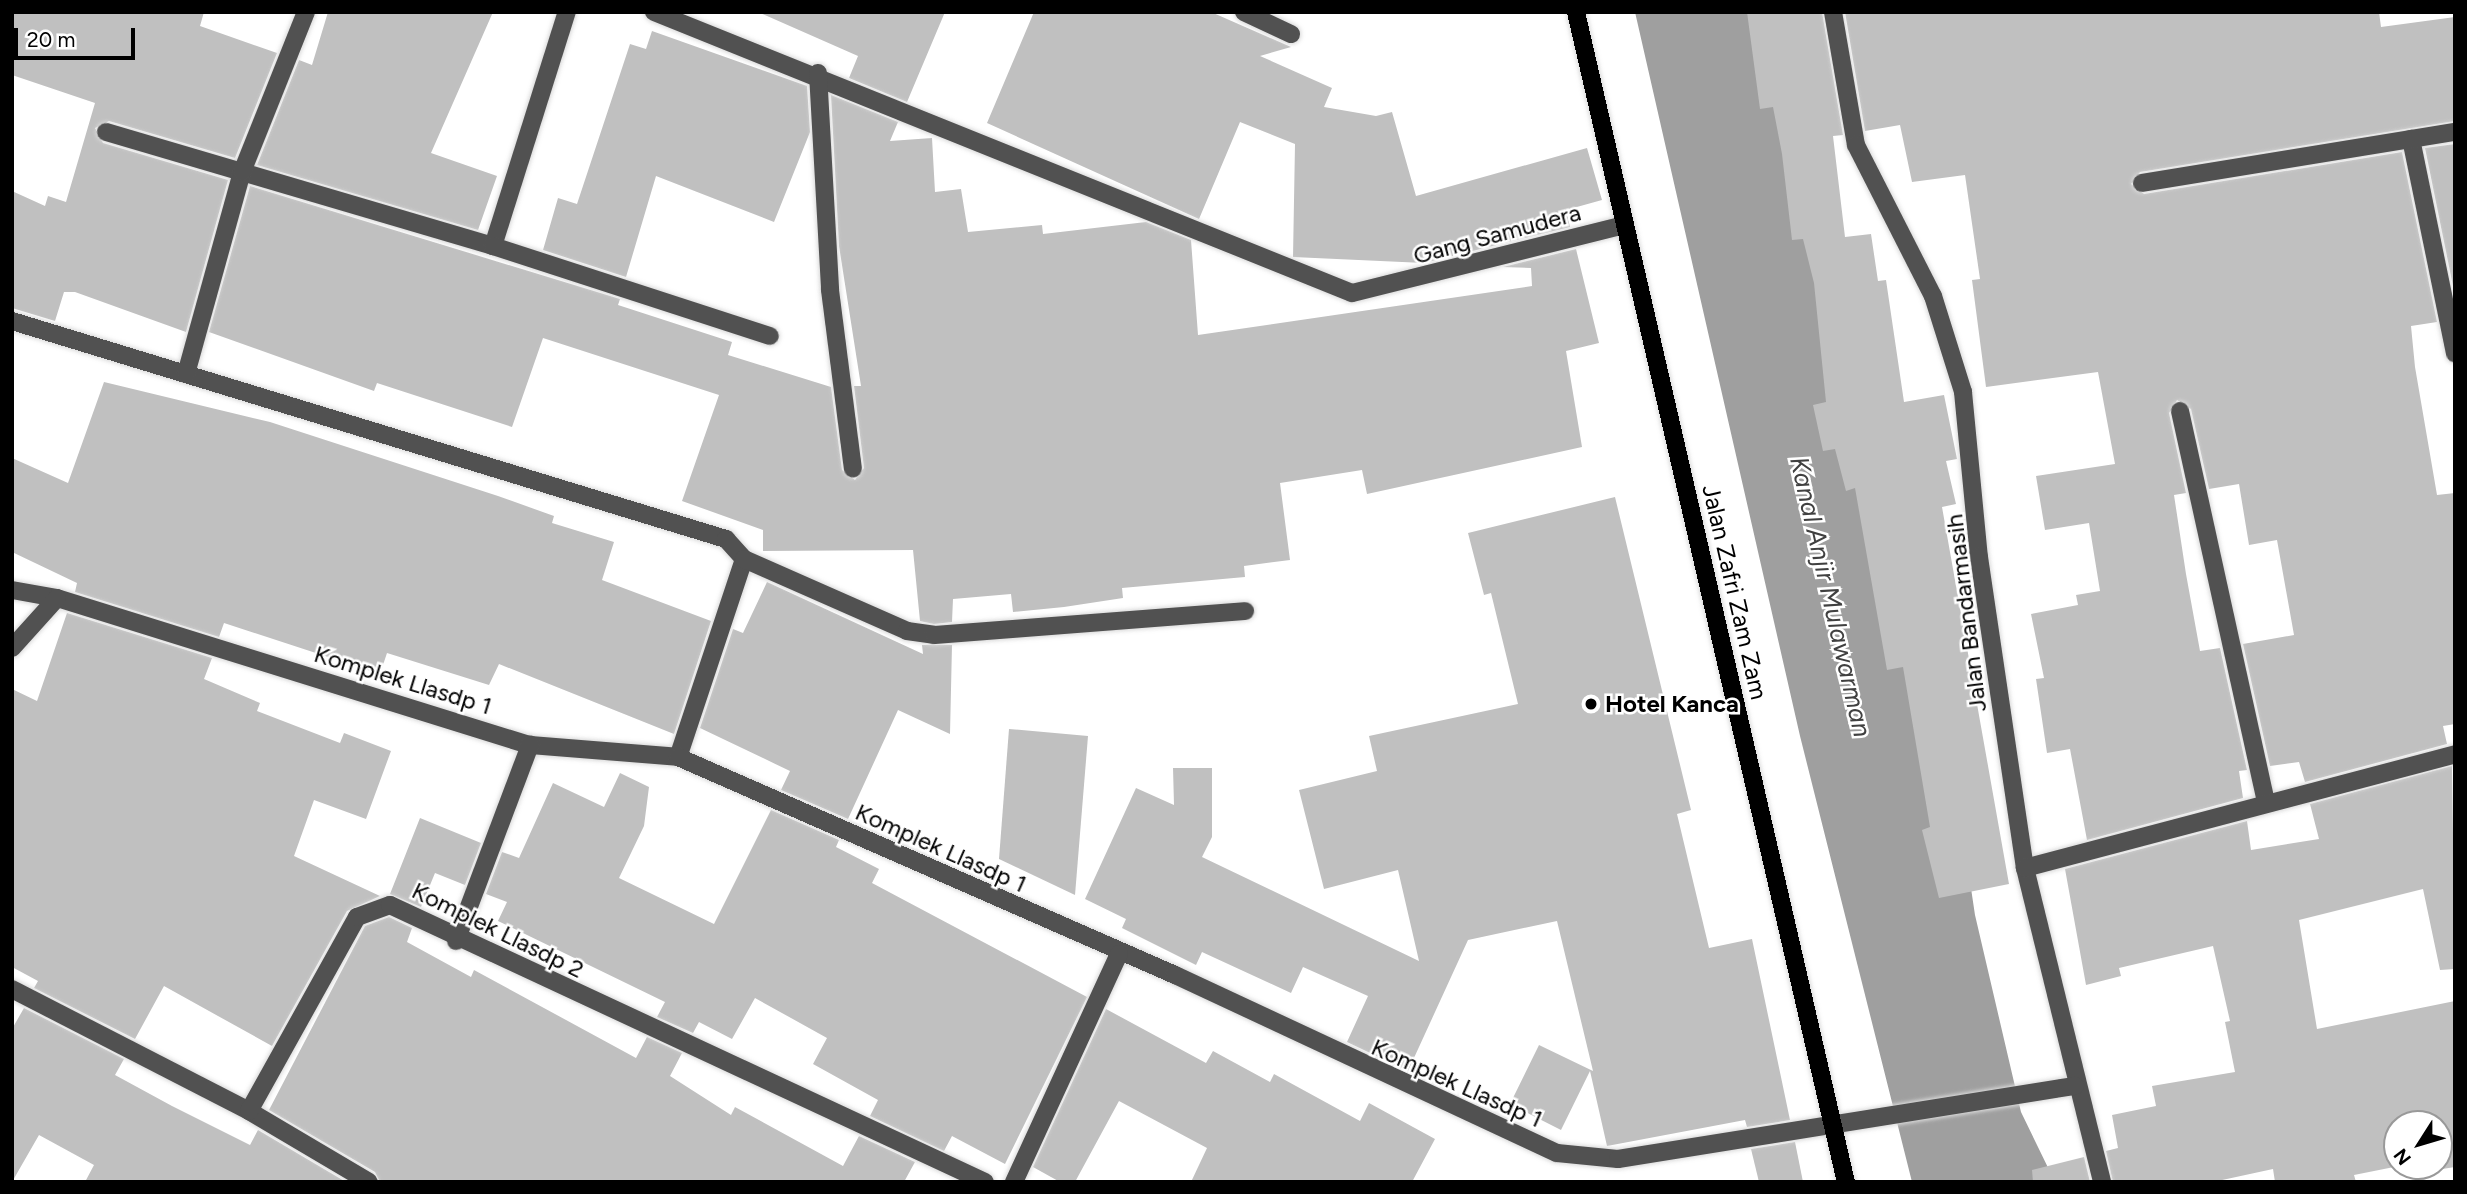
<!DOCTYPE html>
<html>
<head>
<meta charset="utf-8">
<style>
  body { margin:0 }
  #map { position:relative; width:2467px; height:1194px; overflow:hidden; background:#fff; font-family:Figtree,sans-serif }
  div>[style] { position:absolute }
  .water>* { inset:0; background:#9f9f9f }
  .building>* { inset:0; background:#c0c0c0 }
  .roads { filter:drop-shadow(0 0 2px #dbdbdb) drop-shadow(0 0 2px #dbdbdb) }
  .minor>* { height:18px; margin:-9px; padding:0 9px; transform-origin:9px; border-radius:9px; background:#515151 }
  .major>* { height:18px; margin:-9px; padding:0 9px; transform-origin:9px; border-radius:9px; background:#000 }
  .dots>* { width:19px; height:19px; translate:-50% -50%; box-sizing:border-box; border:4px solid #fff; border-radius:50% }
  span { translate:-50% -50%; white-space:nowrap; text-align:center; line-height:1.15; -webkit-text-stroke:5px #fff; paint-order:stroke }
  .street-label { font-size:24px; color:#000 }
  .poi-label { font-size:24px; color:#000; font-weight:700 }
  .left { translate:0 -50%; text-align:left }
  .water-label { font-size:26px; color:#404040; font-style:italic }
  .frame { position:absolute; inset:0; border:14px solid #000; pointer-events:none }
  .north { position:absolute; left:2383px; top:1110px; width:70px; height:70px; box-sizing:border-box; background:#fff; border:2px solid #999; border-radius:50%; rotate:233deg; font-size:19px; font-weight:700; line-height:28px; text-align:center; color:#000 }
  .north::after { content:''; display:block; margin:auto; width:24px; height:32px; background:#000; clip-path:polygon(50% 0,100% 100%,50% 72%,0 100%) }
  .scale { position:absolute; left:14px; top:28px; width:121px; height:32px; box-sizing:border-box; border:4px solid #000; border-top:0; padding-left:9px; font-size:21px; line-height:24px; white-space:nowrap; color:#000; -webkit-text-stroke:5px #fff; paint-order:stroke }
</style>
</head>
<body>
<div id="map">
  <div class="water">
    <div style="clip-path:polygon(1635px 12px,1787px 12px,1920px 546px,1975px 915px,2021px 1112px,2055px 1182px,1912px 1182px,1800px 736px)"></div>
  </div>
  <div class="building">
    <div style="clip-path:polygon(12px 12px,204px 12px,200px 26px,277px 53px,235px 158px,109px 121px,95px 128px,103px 143px,228px 180px,186px 332px,75px 292px,64px 292px,55px 321px,12px 308px,12px 191px,45px 206px,48px 196px,66px 202px,95px 103px,12px 75px)"></div>
    <div style="clip-path:polygon(328px 12px,493px 12px,431px 153px,497px 176px,478px 230px,257px 165px,299px 60px,312px 65px)"></div>
    <div style="clip-path:polygon(758px 12px,945px 12px,907px 102px,849px 78px,858px 56px)"></div>
    <div style="clip-path:polygon(1034px 12px,1211px 12px,1291px 47px,1260px 56px,1332px 88px,1324px 107px,1376px 116px,1392px 112px,1416px 196px,1587px 148px,1602px 200px,1566px 210px,1570px 227px,1424px 263px,1293px 257px,1295px 144px,1240px 122px,1199px 219px,987px 123px)"></div>
    <div style="clip-path:polygon(1747px 12px,1822px 12px,1843px 135px,1833px 136px,1845px 237px,1871px 234px,1878px 281px,1886px 280px,1904px 402px,1944px 395px,1957px 459px,1946px 461px,1956px 504px,1942px 507px,2009px 884px,1939px 898px,1922px 830px,1930px 827px,1903px 667px,1887px 670px,1855px 488px,1846px 491px,1835px 449px,1823px 451px,1813px 405px,1826px 402px,1814px 283px,1803px 239px,1792px 240px,1782px 154px,1773px 107px,1760px 109px)"></div>
    <div style="clip-path:polygon(1845px 12px,2379px 12px,2381px 27px,2455px 17px,2455px 121px,2140px 172px,2131px 184px,2144px 194px,2402px 152px,2437px 322px,2411px 326px,2415px 367px,2437px 495px,2455px 493px,2455px 724px,2443px 726px,2447px 744px,2305px 782px,2299px 762px,2270px 766px,2243px 644px,2294px 635px,2277px 540px,2249px 545px,2239px 484px,2209px 489px,2191px 409px,2177px 400px,2169px 413px,2186px 493px,2174px 495px,2186px 574px,2200px 651px,2220px 648px,2247px 770px,2239px 771px,2243px 798px,2087px 840px,2070px 749px,2047px 753px,2036px 679px,2044px 678px,2031px 614px,2078px 605px,2076px 595px,2100px 591px,2089px 523px,2045px 530px,2036px 476px,2115px 464px,2098px 372px,1986px 387px,1972px 280px,1980px 279px,1965px 175px,1912px 182px,1900px 125px,1865px 131px)"></div>
    <div style="clip-path:polygon(652px 31px,807px 86px,810px 132px,774px 222px,656px 176px,626px 277px,543px 250px,558px 198px,577px 204px,630px 44px,646px 49px)"></div>
    <div style="clip-path:polygon(831px 95px,898px 122px,890px 141px,932px 138px,935px 192px,961px 189px,968px 232px,1042px 225px,1043px 234px,1146px 222px,1191px 240px,1198px 335px,1532px 286px,1531px 268px,1503px 267px,1576px 249px,1599px 343px,1566px 351px,1582px 447px,1367px 494px,1362px 470px,1280px 483px,1290px 560px,1244px 566px,1245px 577px,1122px 588px,1123px 598px,1064px 607px,1013px 612px,1011px 594px,953px 599px,952px 622px,934px 624px,920px 621px,913px 550px,763px 551px,763px 530px,682px 501px,719px 395px,543px 338px,512px 427px,377px 383px,374px 391px,209px 332px,250px 186px,620px 299px,618px 305px,732px 342px,728px 355px,831px 387px,842px 470px,855px 480px,864px 468px,854px 386px,861px 386px,839px 246px)"></div>
    <div style="clip-path:polygon(2455px 144px,2455px 296px,2425px 148px)"></div>
    <div style="clip-path:polygon(104px 382px,270px 422px,498px 496px,554px 516px,552px 523px,614px 542px,602px 580px,711px 621px,674px 734px,499px 664px,489px 685px,387px 653px,380px 674px,224px 623px,219px 637px,75px 592px,77px 583px,12px 552px,12px 458px,68px 483px)"></div>
    <div style="clip-path:polygon(1615px 497px,1691px 810px,1677px 814px,1709px 948px,1752px 939px,1790px 1120px,1747px 1127px,1745px 1120px,1607px 1146px,1590px 1071px,1561px 1130px,1510px 1104px,1539px 1045px,1593px 1071px,1557px 921px,1468px 940px,1408px 1071px,1347px 1042px,1368px 996px,1303px 967px,1291px 993px,1202px 952px,1196px 965px,1122px 928px,1126px 919px,1085px 899px,1136px 788px,1174px 805px,1173px 768px,1212px 768px,1212px 837px,1202px 857px,1419px 961px,1398px 870px,1324px 889px,1299px 790px,1377px 771px,1369px 736px,1518px 704px,1491px 593px,1484px 595px,1468px 533px)"></div>
    <div style="clip-path:polygon(767px 582px,923px 654px,922px 645px,952px 645px,950px 734px,898px 710px,848px 819px,781px 790px,790px 771px,700px 728px,733px 629px,743px 633px)"></div>
    <div style="clip-path:polygon(67px 613px,212px 658px,204px 679px,260px 703px,257px 711px,340px 743px,344px 733px,391px 751px,366px 819px,314px 800px,294px 856px,380px 896px,347px 911px,272px 1046px,164px 986px,135px 1039px,34px 988px,38px 981px,12px 967px,12px 689px,37px 701px)"></div>
    <div style="clip-path:polygon(1009px 729px,1088px 736px,1075px 895px,999px 859px)"></div>
    <div style="clip-path:polygon(2452px 766px,2455px 969px,2440px 970px,2423px 889px,2299px 920px,2317px 1029px,2455px 1001px,2455px 1167px,2423px 1172px,2422px 1166px,2439px 1166px,2439px 1124px,2397px 1124px,2399px 1166px,2354px 1175px,2356px 1182px,2275px 1182px,2273px 1169px,2213px 1182px,2113px 1182px,2106px 1151px,2118px 1148px,2112px 1115px,2156px 1106px,2152px 1086px,2235px 1072px,2225px 1022px,2230px 1021px,2213px 946px,2119px 968px,2121px 976px,2086px 985px,2065px 869px,2247px 821px,2251px 850px,2319px 839px,2310px 804px)"></div>
    <div style="clip-path:polygon(620px 773px,649px 787px,644px 826px,619px 878px,714px 924px,771px 810px,839px 840px,836px 847px,879px 869px,872px 883px,1087px 997px,1005px 1164px,952px 1136px,944px 1151px,870px 1116px,878px 1100px,813px 1064px,827px 1038px,755px 998px,732px 1039px,699px 1022px,693px 1033px,657px 1017px,665px 1002px,498px 921px,507px 902px,486px 894px,502px 852px,519px 858px,553px 783px,604px 807px)"></div>
    <div style="clip-path:polygon(420px 818px,481px 843px,465px 885px,435px 873px,421px 907px,390px 894px)"></div>
    <div style="clip-path:polygon(389px 917px,412px 928px,407px 942px,471px 977px,474px 970px,636px 1058px,647px 1037px,682px 1053px,670px 1076px,731px 1115px,735px 1107px,843px 1166px,859px 1136px,915px 1162px,904px 1182px,380px 1182px,375px 1172px,269px 1110px,365px 926px)"></div>
    <div style="clip-path:polygon(24px 1008px,124px 1059px,115px 1075px,172px 1106px,250px 1145px,258px 1130px,346px 1182px,85px 1182px,94px 1165px,39px 1135px,12px 1182px,12px 1029px)"></div>
    <div style="clip-path:polygon(1106px 1009px,1206px 1063px,1213px 1051px,1270px 1082px,1274px 1074px,1360px 1121px,1369px 1103px,1435px 1139px,1412px 1182px,1191px 1182px,1207px 1148px,1119px 1101px,1075px 1182px,1060px 1182px,1033px 1167px)"></div>
    <div style="clip-path:polygon(1795px 1142px,1803px 1182px,1759px 1182px,1751px 1149px)"></div>
    <div style="clip-path:polygon(2084px 1157px,2090px 1182px,2033px 1182px,2032px 1170px)"></div>
  </div>
  <div class="roads">
    <div class="minor">
      <div style="left:654px;top:12px;width:752px;rotate:21.93deg"></div>
      <div style="left:1352px;top:293px;width:281px;rotate:-14deg"></div>
      <div style="left:1244px;top:12px;width:52px;rotate:25.1deg"></div>
      <div style="left:1833px;top:12px;width:135px;rotate:80.2deg"></div>
      <div style="left:1856px;top:145px;width:169px;rotate:63deg"></div>
      <div style="left:1933px;top:296px;width:101px;rotate:72.6deg"></div>
      <div style="left:1963px;top:392px;width:166px;rotate:84.5deg"></div>
      <div style="left:1979px;top:557px;width:314px;rotate:81.6deg"></div>
      <div style="left:2025px;top:868px;width:323px;rotate:76.2deg"></div>
      <div style="left:818px;top:73px;width:217px;rotate:86.8deg"></div>
      <div style="left:830px;top:290px;width:180px;rotate:82.7deg"></div>
      <div style="left:106px;top:132px;width:403px;rotate:16.4deg"></div>
      <div style="left:493px;top:246px;width:245px;rotate:-72.5deg"></div>
      <div style="left:2411px;top:139px;width:219px;rotate:78.4deg"></div>
      <div style="left:2142px;top:183px;width:317px;rotate:-9.3deg"></div>
      <div style="left:493px;top:246px;width:291px;rotate:18deg"></div>
      <div style="left:12px;top:321px;width:747px;rotate:16.98deg"></div>
      <div style="left:726px;top:539px;width:27px;rotate:48deg"></div>
      <div style="left:744px;top:559px;width:209px;rotate:108.4deg"></div>
      <div style="left:186px;top:374px;width:210px;rotate:-74.5deg"></div>
      <div style="left:242px;top:172px;width:172px;rotate:-68.2deg"></div>
      <div style="left:2180px;top:411px;width:401px;rotate:77.6deg"></div>
      <div style="left:744px;top:559px;width:178px;rotate:23.8deg"></div>
      <div style="left:907px;top:631px;width:27px;rotate:8deg"></div>
      <div style="left:934px;top:635px;width:312px;rotate:-4.4deg"></div>
      <div style="left:12px;top:590px;width:46px;rotate:10.1deg"></div>
      <div style="left:57px;top:598px;width:495px;rotate:17.3deg"></div>
      <div style="left:530px;top:745px;width:148px;rotate:4.6deg"></div>
      <div style="left:678px;top:757px;width:543px;rotate:23.68deg"></div>
      <div style="left:1175px;top:975px;width:421px;rotate:25deg"></div>
      <div style="left:1557px;top:1153px;width:61px;rotate:5.6deg"></div>
      <div style="left:1618px;top:1159px;width:463px;rotate:-9.1deg"></div>
      <div style="left:12px;top:648px;width:67px;rotate:-48deg"></div>
      <div style="left:2025px;top:868px;width:445px;rotate:-14.8deg"></div>
      <div style="left:456px;top:941px;width:210px;rotate:-69.3deg"></div>
      <div style="left:12px;top:989px;width:267px;rotate:27.2deg"></div>
      <div style="left:249px;top:1111px;width:139px;rotate:30.6deg"></div>
      <div style="left:249px;top:1111px;width:222px;rotate:-60.9deg"></div>
      <div style="left:357px;top:917px;width:35px;rotate:-20deg"></div>
      <div style="left:390px;top:905px;width:656px;rotate:24.96deg"></div>
      <div style="left:1014px;top:1182px;width:251px;rotate:-65.3deg"></div>
    </div>
    <div class="major">
      <div style="left:1576px;top:12px;width:1201px;rotate:77.01deg"></div>
    </div>
  </div>
  <div class="dots">
    <div style="left:1591px;top:704px;background:#000"></div>
  </div>
  <div class="street-label">
    <span style="left:1497px;top:234px;rotate:-15deg">Gang Samudera</span>
    <span style="left:1735px;top:592px;rotate:77deg">Jalan Zafri Zam Zam</span>
    <span style="left:1966px;top:613px;rotate:-97deg">Jalan Bandarmasih</span>
    <span style="left:403px;top:680px;rotate:17deg">Komplek Llasdp 1</span>
    <span style="left:941px;top:848px;rotate:24deg">Komplek Llasdp 1</span>
    <span style="left:498px;top:930px;rotate:26deg">Komplek Llasdp 2</span>
    <span style="left:1457px;top:1083px;rotate:24deg">Komplek Llasdp 1</span>
  </div>
  <div class="poi-label">
    <span class="left" style="left:1605px;top:704px">Hotel Kanca</span>
  </div>
  <div class="water-label">
    <span style="left:1830px;top:597px;rotate:77deg">Kanal Anjir Mulawarman</span>
  </div>
  <div class="frame"></div>
  <div class="north">N</div>
  <div class="scale">20 m</div>
</div>
</body>
</html>
